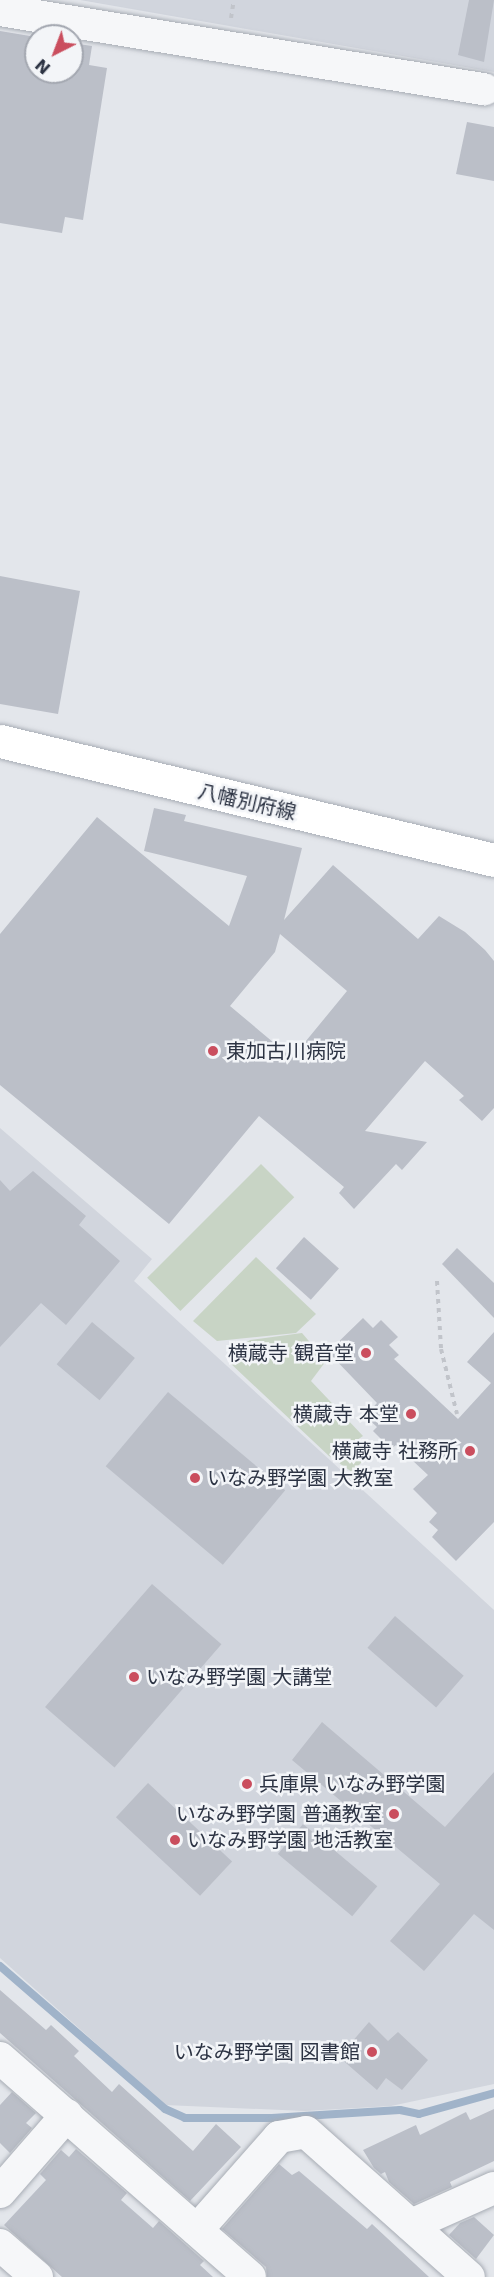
<!DOCTYPE html>
<html>
<head>
<meta charset="utf-8">
<style>
  body { margin:0 }
  #map { position:relative; width:494px; height:2277px; overflow:hidden; background:#e3e6eb; font-family:"DejaVu Sans","Noto Sans JP",sans-serif }
  div>[style] { position:absolute }
  .built>* { inset:0; background:#d1d5dd }
  .green>* { inset:0; background:#c8d4c5; transform-origin:0 0 }
  .stream>* { height:8px; margin:-4px; padding:0 4px; transform-origin:4px; border-radius:4px; background:#a0b3c9 }
  .building>* { inset:0; background:#bbbfc8; transform-origin:0 0 }
  .path>* { height:4px; margin-top:-2px; transform-origin:0; background:repeating-linear-gradient(90deg,#c1c4ca 0 4.5px,transparent 0 9px) }
  .roads { filter:drop-shadow(0 0 2px #a8adb5) drop-shadow(0 0 2px #a8adb5) }
  .minor>* { height:32px; margin:-16px; padding:0 16px; transform-origin:16px; border-radius:16px; background:#f6f7f9 }
  .major>* { height:33px; margin:-16.5px; padding:0 16.5px; transform-origin:16.5px; border-radius:16.5px; background:#fff }
  .dots>* { width:16px; height:16px; translate:-50% -50%; box-sizing:border-box; border:3px solid #f3f5f8; border-radius:50% }
  span { translate:-50% -50%; white-space:nowrap; text-align:center; line-height:1.15; -webkit-text-stroke:5px #f3f5f8; paint-order:stroke }
  .street-label { font-size:20px; color:#2c3343 }
  .poi-label { font-size:20px; color:#2c3343 }
  .left { translate:0 -50%; text-align:left }
  .right { translate:-100% -50%; text-align:right }
  .north { position:absolute; left:24px; top:24px; width:60px; height:60px; box-sizing:border-box; background:#f3f5f8; border:2px solid #a3a7b0; border-radius:50%; rotate:222deg; font-size:16px; font-weight:700; line-height:24px; text-align:center; color:#2c3343 }
  .north::after { content:''; display:block; margin:auto; width:21px; height:27px; background:#ca4e5e; clip-path:polygon(50% 0,100% 100%,50% 72%,0 100%) }
</style>
</head>
<body>
<div id="map">
  <div class="built">
    <div style="clip-path:polygon(80px 0,494px 0,494px 72px,229px 26px)"></div>
    <div style="clip-path:polygon(0 1128px,152px 1259px,134px 1281px,494px 1610px,494px 2084px,391px 2106px,305px 2111px,165px 2105px,0 1958px)"></div>
  </div>
  <div class="green">
    <div style="left:261px;top:1164px;width:47px;height:161px;rotate:45deg"></div>
    <div style="clip-path:polygon(256px 1257px,316px 1314px,296px 1333px,217px 1341px,193px 1321px)"></div>
    <div style="clip-path:polygon(302px 1333px,326px 1361px,311px 1381px,363px 1436px,354px 1442px,368px 1456px,352px 1472px,329px 1456px,229px 1362px,233px 1351px,250px 1340px)"></div>
  </div>
  <div class="stream">
    <div style="left:0;top:1966px;width:218px;rotate:40.9deg"></div>
    <div style="left:165px;top:2109px;width:22px;rotate:24deg"></div>
    <div style="left:185px;top:2118px;width:87px"></div>
    <div style="left:272px;top:2118px;width:128px;rotate:-3.6deg"></div>
    <div style="left:400px;top:2110px;width:19px;rotate:12deg"></div>
    <div style="left:419px;top:2114px;width:78px;rotate:-15.6deg"></div>
  </div>
  <div class="building">
    <div style="clip-path:polygon(469px 0,494px 0,484px 62px,458px 55px)"></div>
    <div style="clip-path:polygon(0 31px,36px 37px,36px 72px,72px 72px,72px 43px,92px 46px,89px 65px,107px 68px,83px 220px,65px 217px,62px 233px,0 223px)"></div>
    <div style="clip-path:polygon(467px 122px,494px 127px,494px 181px,456px 174px)"></div>
    <div style="clip-path:polygon(0 576px,80px 591px,58px 714px,0 704px)"></div>
    <div style="clip-path:polygon(evenodd,154px 808px,186px 815px,184px 821px,302px 848px,284px 920px,333px 865px,418px 939px,439px 916px,465px 932px,485px 950px,494px 961px,494px 1108px,482px 1121px,459px 1100px,464px 1096px,425px 1061px,365px 1131px,427px 1142px,402px 1170px,396px 1164px,354px 1209px,339px 1193px,344px 1187px,259px 1116px,169px 1224px,0 1085px,0 934px,97px 817px,229px 926px,247px 876px,144px 851px,154px 808px,280px 934px,347px 991px,292px 1058px,230px 1006px,275px 952px,280px 934px)"></div>
    <div style="clip-path:polygon(33px 1171px,86px 1216px,79px 1225px,120px 1261px,66px 1325px,41px 1303px,0 1347px,0 1180px,10px 1191px)"></div>
    <div style="left:304px;top:1237px;width:47px;height:42px;rotate:42deg"></div>
    <div style="clip-path:polygon(457px 1248px,494px 1283px,494px 1318px,442px 1264px)"></div>
    <div style="clip-path:polygon(363px 1318px,373px 1328px,381px 1320px,398px 1337px,389px 1345px,399px 1355px,394px 1359px,458px 1419px,491px 1383px,467px 1362px,494px 1332px,494px 1522px,456px 1561px,432px 1537px,438px 1530px,429px 1522px,437px 1513px,413px 1489px,428px 1475px,396px 1445px,391px 1449px,373px 1431px,377px 1427px,365px 1416px,377px 1403px,328px 1352px)"></div>
    <div style="left:92px;top:1322px;width:56px;height:55px;rotate:40deg"></div>
    <div style="left:168px;top:1392px;width:153px;height:97px;rotate:40deg"></div>
    <div style="left:152px;top:1584px;width:92px;height:163px;rotate:41deg"></div>
    <div style="left:395px;top:1616px;width:91px;height:42px;rotate:41deg"></div>
    <div style="clip-path:polygon(322px 1722px,445px 1827px,494px 1772px,494px 1930px,474px 1914px,424px 1971px,390px 1941px,440px 1884px,292px 1760px)"></div>
    <div style="left:148px;top:1783px;width:115px;height:47px;rotate:43deg"></div>
    <div style="left:303px;top:1824px;width:97px;height:39px;rotate:40deg"></div>
    <div style="clip-path:polygon(0 1990px,46px 2030px,51px 2025px,79px 2051px,74px 2056px,112px 2092px,119px 2084px,193px 2151px,216px 2124px,241px 2147px,190px 2201px,0 2033px)"></div>
    <div style="clip-path:polygon(369px 2022px,388px 2041px,398px 2032px,428px 2060px,402px 2090px,386px 2078px,377px 2090px,339px 2057px)"></div>
    <div style="clip-path:polygon(12px 2092px,36px 2113px,26px 2123px,32px 2128px,10px 2153px,0 2143px,0 2105px)"></div>
    <div style="clip-path:polygon(494px 2109px,494px 2161px,450px 2182px,452px 2187px,414px 2204px,389px 2182px,385px 2172px,381px 2174px,374px 2168px,363px 2150px,416px 2125px,420px 2135px,466px 2112px,470px 2120px)"></div>
    <div style="clip-path:polygon(76px 2149px,127px 2193px,121px 2200px,153px 2228px,159px 2221px,204px 2261px,200px 2265px,213px 2277px,62px 2277px,4px 2225px,46px 2180px,40px 2174px,61px 2150px,69px 2157px)"></div>
    <div style="clip-path:polygon(279px 2164px,292px 2175px,299px 2171px,367px 2229px,372px 2224px,429px 2277px,267px 2277px,266px 2267px,222px 2229px)"></div>
    <div style="clip-path:polygon(474px 2217px,494px 2235px,476px 2259px,449px 2235px,460px 2223px)"></div>
  </div>
  <div class="path">
    <div style="left:231px;top:18px;width:18px;rotate:-81deg"></div>
    <div style="left:437px;top:1281px;width:68px;rotate:86.6deg"></div>
    <div style="left:441px;top:1349px;width:67px;rotate:76.2deg"></div>
  </div>
  <div class="roads">
    <div class="minor">
      <div style="left:0;top:10px;width:491px;rotate:9.3deg"></div>
      <div style="left:0;top:2058px;width:332px;rotate:41.2deg"></div>
      <div style="left:0;top:2192px;width:102px;rotate:-49deg"></div>
      <div style="left:411px;top:2225px;width:91px;rotate:-24deg"></div>
      <div style="left:197px;top:2230px;width:124px;rotate:-48.6deg"></div>
      <div style="left:279px;top:2137px;width:27px;rotate:-10deg"></div>
      <div style="left:306px;top:2132px;width:218px;rotate:41.7deg"></div>
      <div style="left:0;top:2245px;width:49px;rotate:40.9deg"></div>
    </div>
    <div class="major">
      <div style="left:0;top:741px;width:508px;rotate:13.54deg"></div>
    </div>
  </div>
  <div class="dots">
    <div style="left:213px;top:1051px;background:#ca4e5e"></div>
    <div style="left:366px;top:1353px;background:#ca4e5e"></div>
    <div style="left:411px;top:1414px;background:#ca4e5e"></div>
    <div style="left:470px;top:1451px;background:#ca4e5e"></div>
    <div style="left:195px;top:1478px;background:#ca4e5e"></div>
    <div style="left:134px;top:1677px;background:#ca4e5e"></div>
    <div style="left:247px;top:1784px;background:#ca4e5e"></div>
    <div style="left:394px;top:1814px;background:#ca4e5e"></div>
    <div style="left:175px;top:1840px;background:#ca4e5e"></div>
    <div style="left:372px;top:2052px;background:#ca4e5e"></div>
  </div>
  <div class="street-label">
    <span style="left:247px;top:802px;rotate:13deg">八幡別府線</span>
  </div>
  <div class="poi-label">
    <span class="left" style="left:226px;top:1051px">東加古川病院</span>
    <span class="right" style="left:354px;top:1353px">横蔵寺 観音堂</span>
    <span class="right" style="left:399px;top:1414px">横蔵寺 本堂</span>
    <span class="right" style="left:458px;top:1451px">横蔵寺 社務所</span>
    <span class="left" style="left:207px;top:1478px">いなみ野学園 大教室</span>
    <span class="left" style="left:146px;top:1677px">いなみ野学園 大講堂</span>
    <span class="left" style="left:259px;top:1784px">兵庫県 いなみ野学園</span>
    <span class="right" style="left:382px;top:1814px">いなみ野学園 普通教室</span>
    <span class="left" style="left:187px;top:1840px">いなみ野学園 地活教室</span>
    <span class="right" style="left:360px;top:2052px">いなみ野学園 図書館</span>
  </div>
  <div class="north">N</div>
</div>
</body>
</html>
